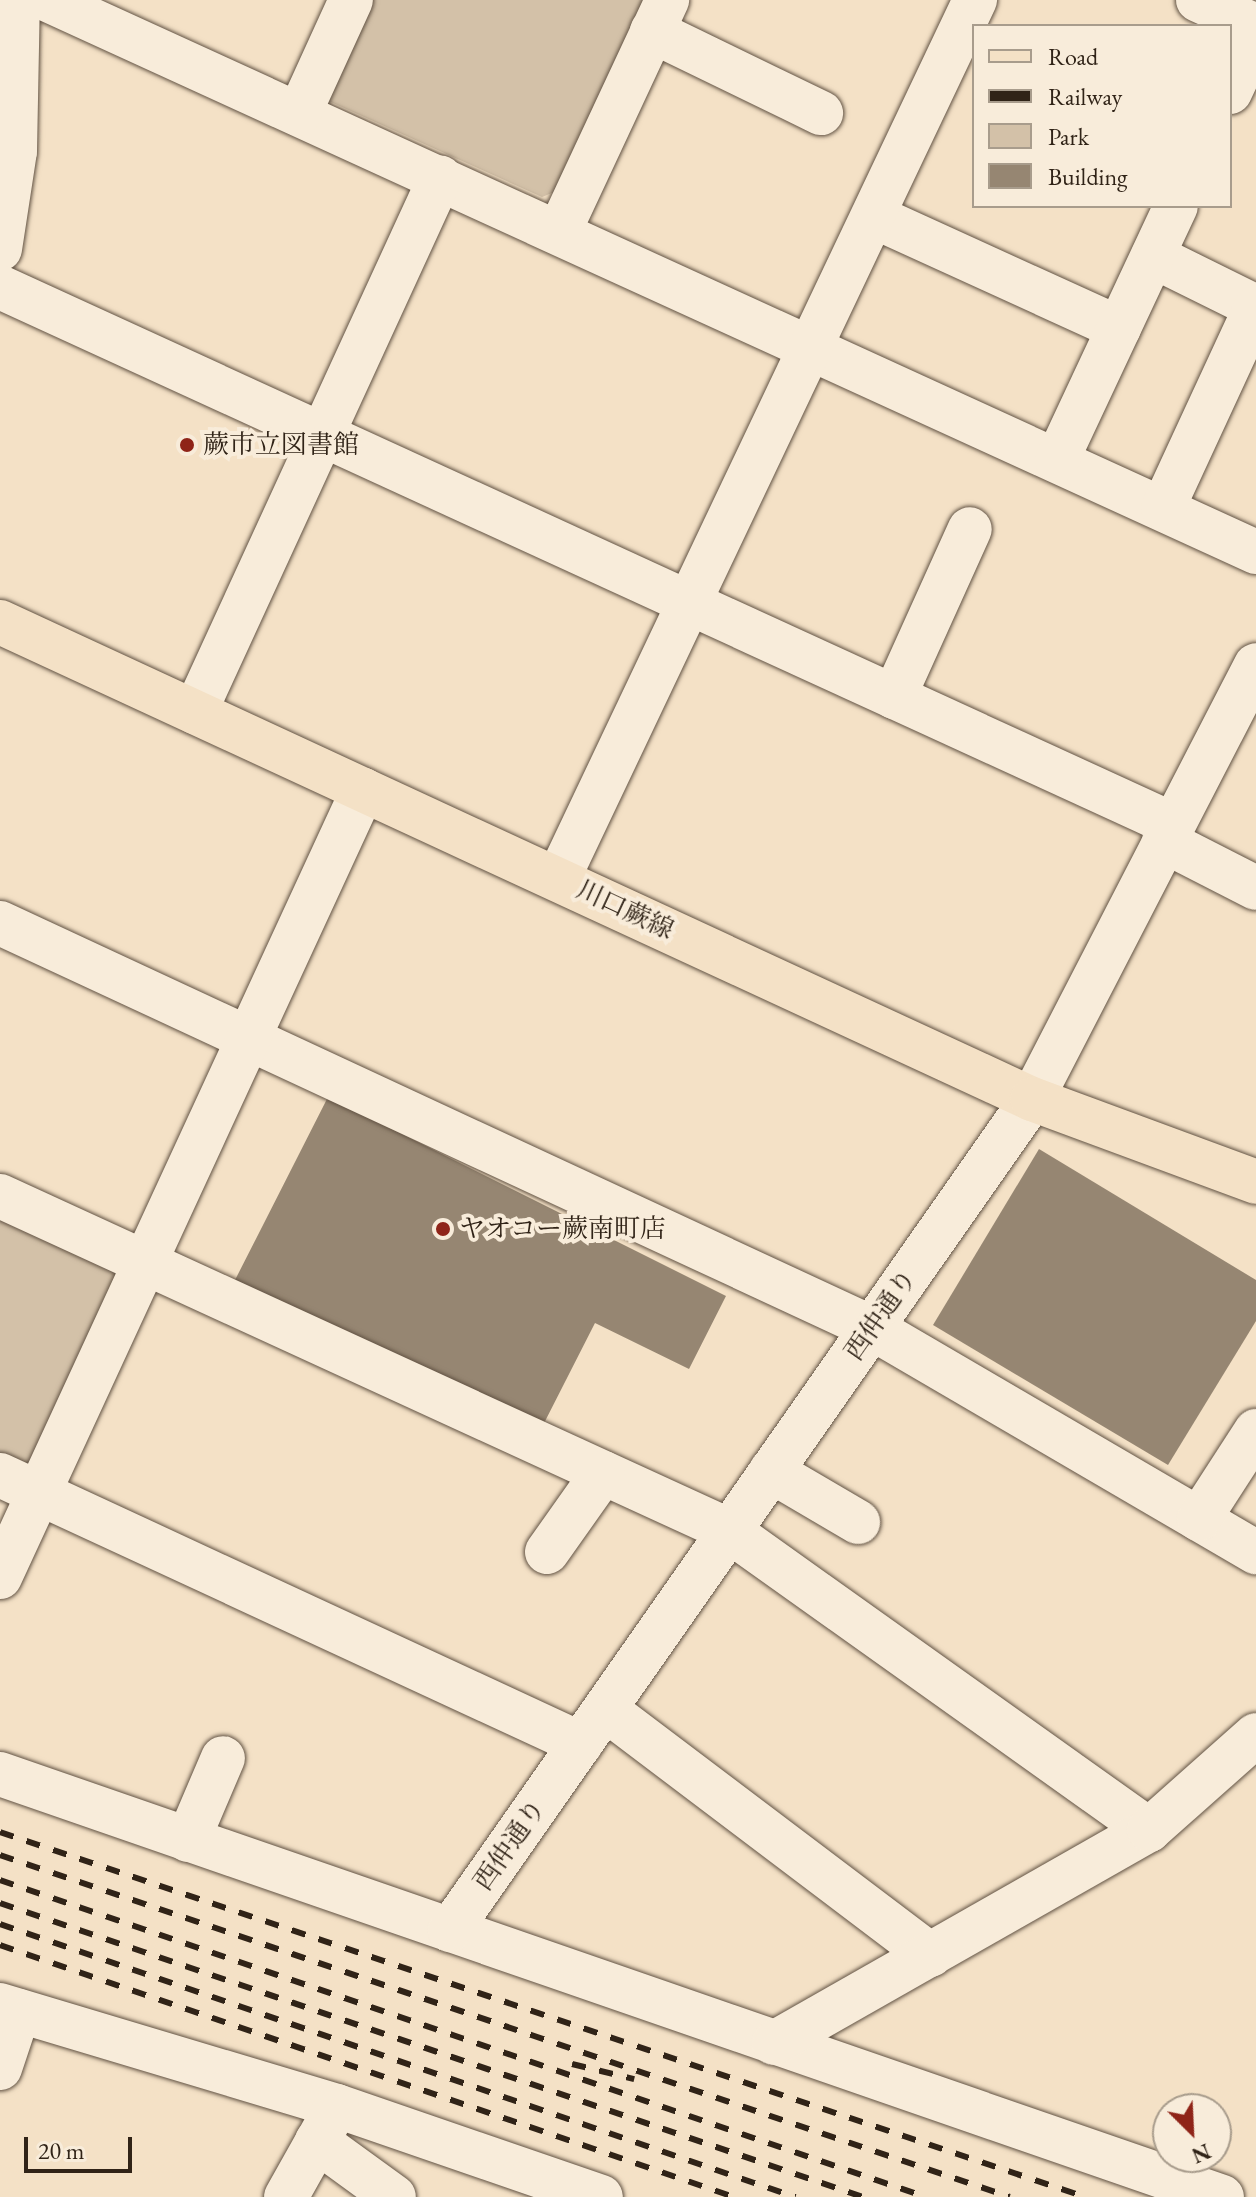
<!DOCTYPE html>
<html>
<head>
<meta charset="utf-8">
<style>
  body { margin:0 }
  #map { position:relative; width:1256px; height:2197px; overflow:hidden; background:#f4e1c6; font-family:"EB Garamond","Noto Serif JP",serif }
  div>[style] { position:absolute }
  .green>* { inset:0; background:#d3c1a8 }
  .building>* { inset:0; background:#968672 }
  .roads { filter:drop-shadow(0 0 2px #615243) drop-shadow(0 0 2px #615243) }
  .minor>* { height:44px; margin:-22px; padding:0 22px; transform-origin:22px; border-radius:22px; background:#f8ecda }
  .major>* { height:44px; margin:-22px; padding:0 22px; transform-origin:22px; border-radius:22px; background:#f4e1c6 }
  .rail>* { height:6px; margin-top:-3px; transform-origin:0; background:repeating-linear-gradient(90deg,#302317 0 14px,transparent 0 28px) }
  .dots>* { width:22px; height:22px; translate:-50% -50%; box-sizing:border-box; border:4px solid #f8ecda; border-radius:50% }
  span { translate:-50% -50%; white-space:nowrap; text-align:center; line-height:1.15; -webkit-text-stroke:8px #f8ecda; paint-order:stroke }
  .poi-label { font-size:26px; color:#302317 }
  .left { translate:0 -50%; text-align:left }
  .street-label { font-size:26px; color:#302317 }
  .legend { position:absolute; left:972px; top:24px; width:260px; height:184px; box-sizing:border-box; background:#f8ecda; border:2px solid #a89c8c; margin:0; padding:10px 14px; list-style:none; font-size:24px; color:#302317 }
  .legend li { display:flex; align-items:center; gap:16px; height:40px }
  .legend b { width:40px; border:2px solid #a89c8c }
  .north { position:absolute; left:1152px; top:2093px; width:80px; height:80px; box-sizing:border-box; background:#f8ecda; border:2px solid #a89c8c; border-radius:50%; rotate:156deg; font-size:22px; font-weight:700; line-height:32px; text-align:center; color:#302317 }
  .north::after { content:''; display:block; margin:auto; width:28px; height:36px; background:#8f2418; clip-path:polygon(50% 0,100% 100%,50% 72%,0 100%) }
  .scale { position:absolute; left:24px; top:2137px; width:108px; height:36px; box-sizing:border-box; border:4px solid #302317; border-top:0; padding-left:10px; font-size:24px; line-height:28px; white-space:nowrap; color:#302317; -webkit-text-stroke:6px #f8ecda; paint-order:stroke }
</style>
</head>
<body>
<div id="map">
  <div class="green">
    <div style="clip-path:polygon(368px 0,647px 0,559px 190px,542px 197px,322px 98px)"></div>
    <div style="clip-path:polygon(0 1212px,129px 1268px,32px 1473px,0 1459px)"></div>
  </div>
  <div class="building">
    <div style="clip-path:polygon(328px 1097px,726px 1296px,689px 1369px,595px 1323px,538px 1435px,234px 1282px)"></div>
    <div style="clip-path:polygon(1039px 1149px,1256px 1280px,1256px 1321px,1168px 1465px,933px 1325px)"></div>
  </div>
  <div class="roads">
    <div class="minor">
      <div style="left:48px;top:0;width:1328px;rotate:24.56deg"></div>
      <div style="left:1198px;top:0;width:64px;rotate:24.1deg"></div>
      <div style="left:652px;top:31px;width:188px;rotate:25.9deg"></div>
      <div style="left:1230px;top:92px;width:61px;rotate:-64.7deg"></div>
      <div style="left:299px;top:114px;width:125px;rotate:-65.5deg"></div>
      <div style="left:875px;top:217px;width:268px;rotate:24.5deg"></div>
      <div style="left:559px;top:232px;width:256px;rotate:-65deg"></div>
      <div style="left:0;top:249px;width:99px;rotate:-81.3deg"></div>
      <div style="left:15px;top:151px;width:151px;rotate:-88.9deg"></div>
      <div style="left:1153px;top:256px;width:115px;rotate:26.3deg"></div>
      <div style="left:0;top:287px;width:1289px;rotate:24.62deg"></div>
      <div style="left:1057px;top:460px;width:280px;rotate:-64.9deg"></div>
      <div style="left:1163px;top:508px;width:221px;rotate:-65.2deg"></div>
      <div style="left:894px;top:697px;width:184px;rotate:-65.7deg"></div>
      <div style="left:195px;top:712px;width:588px;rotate:-65.35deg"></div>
      <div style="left:1164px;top:841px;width:103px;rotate:27.1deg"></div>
      <div style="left:558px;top:879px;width:973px;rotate:-64.62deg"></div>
      <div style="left:0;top:923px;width:961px;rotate:24.91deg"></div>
      <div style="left:872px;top:1328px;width:445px;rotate:30.3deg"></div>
      <div style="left:0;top:1196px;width:801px;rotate:24.65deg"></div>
      <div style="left:728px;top:1530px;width:517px;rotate:35.47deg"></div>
      <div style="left:771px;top:1471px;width:101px;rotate:30.4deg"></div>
      <div style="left:0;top:1475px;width:640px;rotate:24.84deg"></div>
      <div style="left:1199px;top:1519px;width:105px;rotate:-57.1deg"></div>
      <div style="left:547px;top:1552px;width:97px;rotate:-54.7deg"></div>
      <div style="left:0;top:1577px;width:867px;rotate:-65.24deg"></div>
      <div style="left:605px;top:1709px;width:408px;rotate:37.1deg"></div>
      <div style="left:0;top:1774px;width:1293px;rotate:19.09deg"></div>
      <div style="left:188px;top:1840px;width:89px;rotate:-66.9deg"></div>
      <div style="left:450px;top:1930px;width:1015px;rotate:-54.99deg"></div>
      <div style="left:1032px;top:1099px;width:488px;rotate:-62.7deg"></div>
      <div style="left:0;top:2005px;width:352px;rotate:16.7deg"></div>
      <div style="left:337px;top:2106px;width:279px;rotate:19deg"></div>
      <div style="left:774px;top:2043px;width:431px;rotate:-29.6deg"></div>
      <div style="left:1149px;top:1830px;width:143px;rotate:-41.6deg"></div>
      <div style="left:0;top:2068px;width:60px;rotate:-71.6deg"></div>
      <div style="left:317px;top:2141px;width:95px;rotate:36deg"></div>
      <div style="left:286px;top:2197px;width:104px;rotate:-60.7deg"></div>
    </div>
    <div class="major">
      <div style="left:0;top:622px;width:1137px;rotate:24.81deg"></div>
      <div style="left:1032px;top:1099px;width:239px;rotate:20.3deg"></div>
    </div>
  </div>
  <div class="rail">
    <div style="left:0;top:1832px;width:1145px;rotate:18.59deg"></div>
    <div style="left:0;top:1855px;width:1066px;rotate:18.71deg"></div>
    <div style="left:0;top:1880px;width:979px;rotate:18.9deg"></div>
    <div style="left:0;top:1903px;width:912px;rotate:18.81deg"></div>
    <div style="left:0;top:1924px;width:841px;rotate:18.95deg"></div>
    <div style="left:0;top:1945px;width:776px;rotate:18.95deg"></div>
    <div style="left:572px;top:2064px;width:64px;rotate:13.6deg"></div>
  </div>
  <div class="dots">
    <div style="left:187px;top:445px;background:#8f2418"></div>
    <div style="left:443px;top:1229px;background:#8f2418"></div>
  </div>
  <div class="poi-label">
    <span class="left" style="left:203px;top:445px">蕨市立図書館</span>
    <span class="left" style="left:459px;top:1229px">ヤオコー蕨南町店</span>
  </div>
  <div class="street-label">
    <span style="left:625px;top:910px;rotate:25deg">川口蕨線</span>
    <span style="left:881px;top:1315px;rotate:-55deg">西仲通り</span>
    <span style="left:510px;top:1845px;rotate:-55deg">西仲通り</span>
  </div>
  <ul class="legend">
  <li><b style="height:10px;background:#f4e1c6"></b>Road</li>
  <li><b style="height:10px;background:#302317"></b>Railway</li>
  <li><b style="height:22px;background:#d3c1a8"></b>Park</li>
  <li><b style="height:22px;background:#968672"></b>Building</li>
  </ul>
  <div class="north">N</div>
  <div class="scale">20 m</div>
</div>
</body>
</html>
